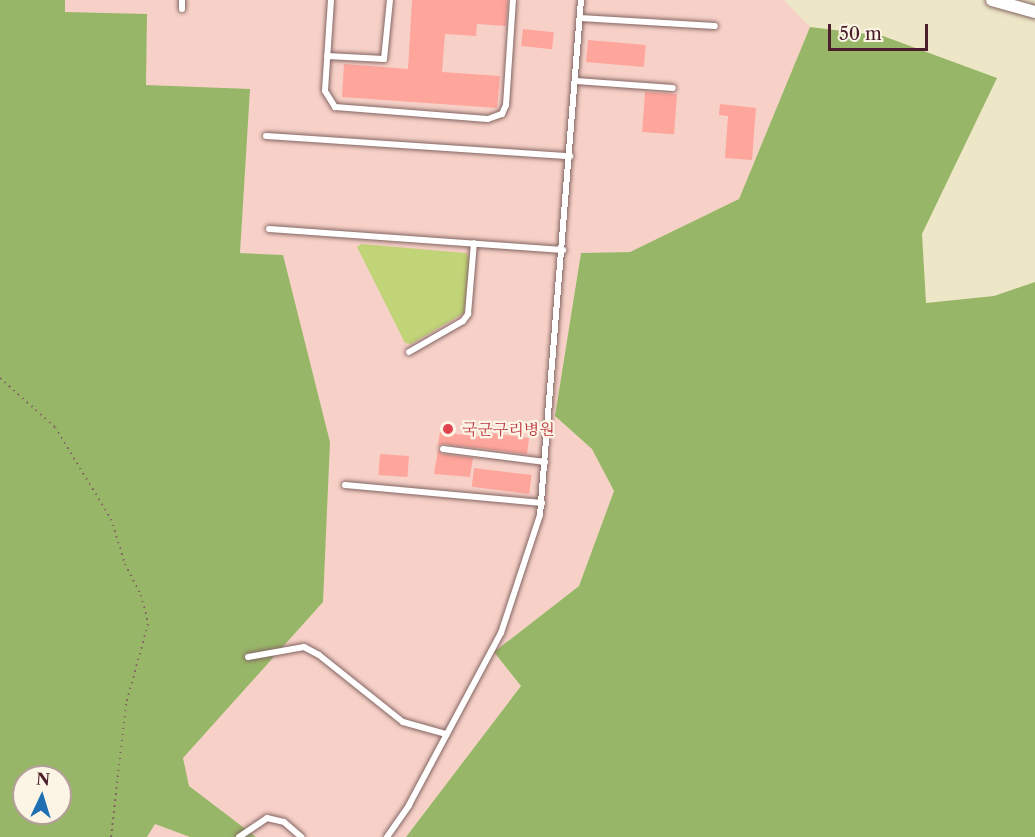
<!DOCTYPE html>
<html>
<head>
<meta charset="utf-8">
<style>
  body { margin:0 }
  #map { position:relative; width:1035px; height:837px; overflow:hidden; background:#ede6c7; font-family:"Libre Caslon Text","Noto Serif KR",serif }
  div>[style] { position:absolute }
  .built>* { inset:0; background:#f7d1c8 }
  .green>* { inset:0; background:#c1d477 }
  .forest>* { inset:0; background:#98b668 }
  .building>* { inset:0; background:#fea59c; transform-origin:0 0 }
  .path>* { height:2px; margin-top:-1px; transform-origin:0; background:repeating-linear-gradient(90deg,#836562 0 1.5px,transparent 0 6px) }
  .roads { filter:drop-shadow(0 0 2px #836562) drop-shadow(0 0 2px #836562) }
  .lane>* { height:6px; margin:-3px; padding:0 3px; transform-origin:3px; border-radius:3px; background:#fff }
  .street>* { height:12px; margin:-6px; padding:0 6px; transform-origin:6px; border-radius:6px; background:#fff }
  .dots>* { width:16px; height:16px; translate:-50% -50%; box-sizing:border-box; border:3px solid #fcf5e5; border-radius:50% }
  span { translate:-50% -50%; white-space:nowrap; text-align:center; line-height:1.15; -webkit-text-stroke:4.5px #fcf5e5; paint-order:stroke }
  .health-label { font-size:16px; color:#be3a42 }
  .left { translate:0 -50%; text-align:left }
  .north { position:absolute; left:12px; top:765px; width:60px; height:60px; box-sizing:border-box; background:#fcf5e5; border:2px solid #b59f9b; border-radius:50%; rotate:4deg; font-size:16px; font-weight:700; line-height:24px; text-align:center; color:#4a1f2b }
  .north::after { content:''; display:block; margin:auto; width:21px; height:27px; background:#1f6fb2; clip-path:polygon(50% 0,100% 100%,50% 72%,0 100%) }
  .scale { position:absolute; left:828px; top:24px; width:100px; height:27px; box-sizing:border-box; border:3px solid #4a1f2b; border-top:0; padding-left:8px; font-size:18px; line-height:21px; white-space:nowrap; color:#4a1f2b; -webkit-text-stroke:4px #fcf5e5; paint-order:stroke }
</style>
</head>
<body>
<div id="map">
  <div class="built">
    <div style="clip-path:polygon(65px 0,784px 0,810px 27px,739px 199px,630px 252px,581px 254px,555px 416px,592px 449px,614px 491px,579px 586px,494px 652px,521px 686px,406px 837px,147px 837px,155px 824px,182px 758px,323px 602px,240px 253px,249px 90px,146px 85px,65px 12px)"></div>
  </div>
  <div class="green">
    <div style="clip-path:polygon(361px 244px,466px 253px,470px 259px,464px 313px,411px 344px,405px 343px,357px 247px)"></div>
  </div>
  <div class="forest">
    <div style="clip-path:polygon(evenodd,0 0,65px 0,65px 12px,147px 14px,146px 85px,250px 89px,240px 253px,283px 255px,330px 442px,323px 602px,183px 758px,189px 786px,256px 837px,190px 837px,155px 824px,147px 837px,0 837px,0 0,24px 777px,60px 777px,60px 813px,24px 813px,24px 777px)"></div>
    <div style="clip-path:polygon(810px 27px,883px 36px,997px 78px,922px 234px,926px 303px,994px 296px,1035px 282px,1035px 837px,406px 837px,521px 686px,494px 652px,579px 586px,614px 491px,592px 449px,555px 416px,581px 253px,630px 252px,739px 199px)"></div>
  </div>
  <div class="building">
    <div style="clip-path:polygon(412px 0,508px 0,506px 26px,477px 24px,476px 36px,445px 34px,442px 72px,500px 76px,497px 108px,342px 97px,344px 64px,408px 69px)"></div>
    <div style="left:523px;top:29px;width:31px;height:17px;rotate:6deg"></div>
    <div style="left:588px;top:40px;width:58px;height:22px;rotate:5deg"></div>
    <div style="left:645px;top:92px;width:32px;height:40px;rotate:4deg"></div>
    <div style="clip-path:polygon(720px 104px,756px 108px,752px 160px,725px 158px,728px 116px,719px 115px)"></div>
    <div style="clip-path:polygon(440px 432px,490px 438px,491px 433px,529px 438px,527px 454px,444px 444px,438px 446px)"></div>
    <div style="clip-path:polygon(438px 450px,442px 454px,473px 458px,470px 477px,434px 474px)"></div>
    <div style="left:380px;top:454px;width:29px;height:21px;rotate:4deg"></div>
    <div style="left:474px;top:468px;width:58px;height:19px;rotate:7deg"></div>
  </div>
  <div class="path">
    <div style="left:0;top:378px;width:74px;rotate:41.7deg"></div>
    <div style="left:55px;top:427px;width:108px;rotate:58.7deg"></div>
    <div style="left:111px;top:519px;width:47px;rotate:72.7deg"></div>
    <div style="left:125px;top:564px;width:35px;rotate:63deg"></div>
    <div style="left:141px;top:595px;width:30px;rotate:76deg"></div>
    <div style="left:148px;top:624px;width:83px;rotate:105.4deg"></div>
    <div style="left:126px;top:704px;width:134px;rotate:96.4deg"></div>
  </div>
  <div class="roads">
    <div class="lane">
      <div style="left:331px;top:0;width:91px;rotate:93.8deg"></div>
      <div style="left:325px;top:91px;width:19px;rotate:58deg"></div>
      <div style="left:335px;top:107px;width:153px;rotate:4.5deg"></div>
      <div style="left:488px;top:119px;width:15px;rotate:-20deg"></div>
      <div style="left:502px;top:114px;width:10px;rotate:-66deg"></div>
      <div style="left:506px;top:105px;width:105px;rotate:-86.2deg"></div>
      <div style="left:182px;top:9px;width:9px;rotate:-90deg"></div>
      <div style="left:580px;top:18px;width:135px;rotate:3.4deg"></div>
      <div style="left:327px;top:56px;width:57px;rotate:3deg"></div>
      <div style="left:384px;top:59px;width:59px;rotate:-84.2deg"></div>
      <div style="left:576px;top:81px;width:97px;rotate:4.1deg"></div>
      <div style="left:266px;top:136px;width:305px;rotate:3.8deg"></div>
      <div style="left:269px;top:229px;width:295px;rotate:4.1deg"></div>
      <div style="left:409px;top:352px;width:62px;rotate:-29.9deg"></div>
      <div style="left:463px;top:321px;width:9px;rotate:-54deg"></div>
      <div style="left:468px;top:314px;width:71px;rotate:-85.2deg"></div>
      <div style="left:443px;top:449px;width:103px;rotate:7.3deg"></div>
      <div style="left:345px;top:485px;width:198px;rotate:5.2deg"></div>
      <div style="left:248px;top:657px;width:57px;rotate:-10.1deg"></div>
      <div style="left:304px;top:647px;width:17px;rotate:28deg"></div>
      <div style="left:319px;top:655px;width:107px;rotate:38.6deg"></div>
      <div style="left:403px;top:722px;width:45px;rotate:15.6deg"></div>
      <div style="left:239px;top:837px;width:34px;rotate:-34deg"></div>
      <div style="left:267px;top:818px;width:17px;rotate:13deg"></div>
      <div style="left:284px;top:822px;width:23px;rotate:41deg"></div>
      <div style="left:387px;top:837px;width:39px;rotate:-55deg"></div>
      <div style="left:409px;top:805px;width:195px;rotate:-61.9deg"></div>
      <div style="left:501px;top:633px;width:124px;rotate:-71.7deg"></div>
      <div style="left:540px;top:515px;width:517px;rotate:-85.45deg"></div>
    </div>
    <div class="street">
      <div style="left:992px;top:0;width:45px;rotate:15.6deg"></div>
    </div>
  </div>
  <div class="dots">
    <div style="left:448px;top:429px;background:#e0444e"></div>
  </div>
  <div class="health-label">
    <span class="left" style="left:462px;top:429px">국군구리병원</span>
  </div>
  <div class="north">N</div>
  <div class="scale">50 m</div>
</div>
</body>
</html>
